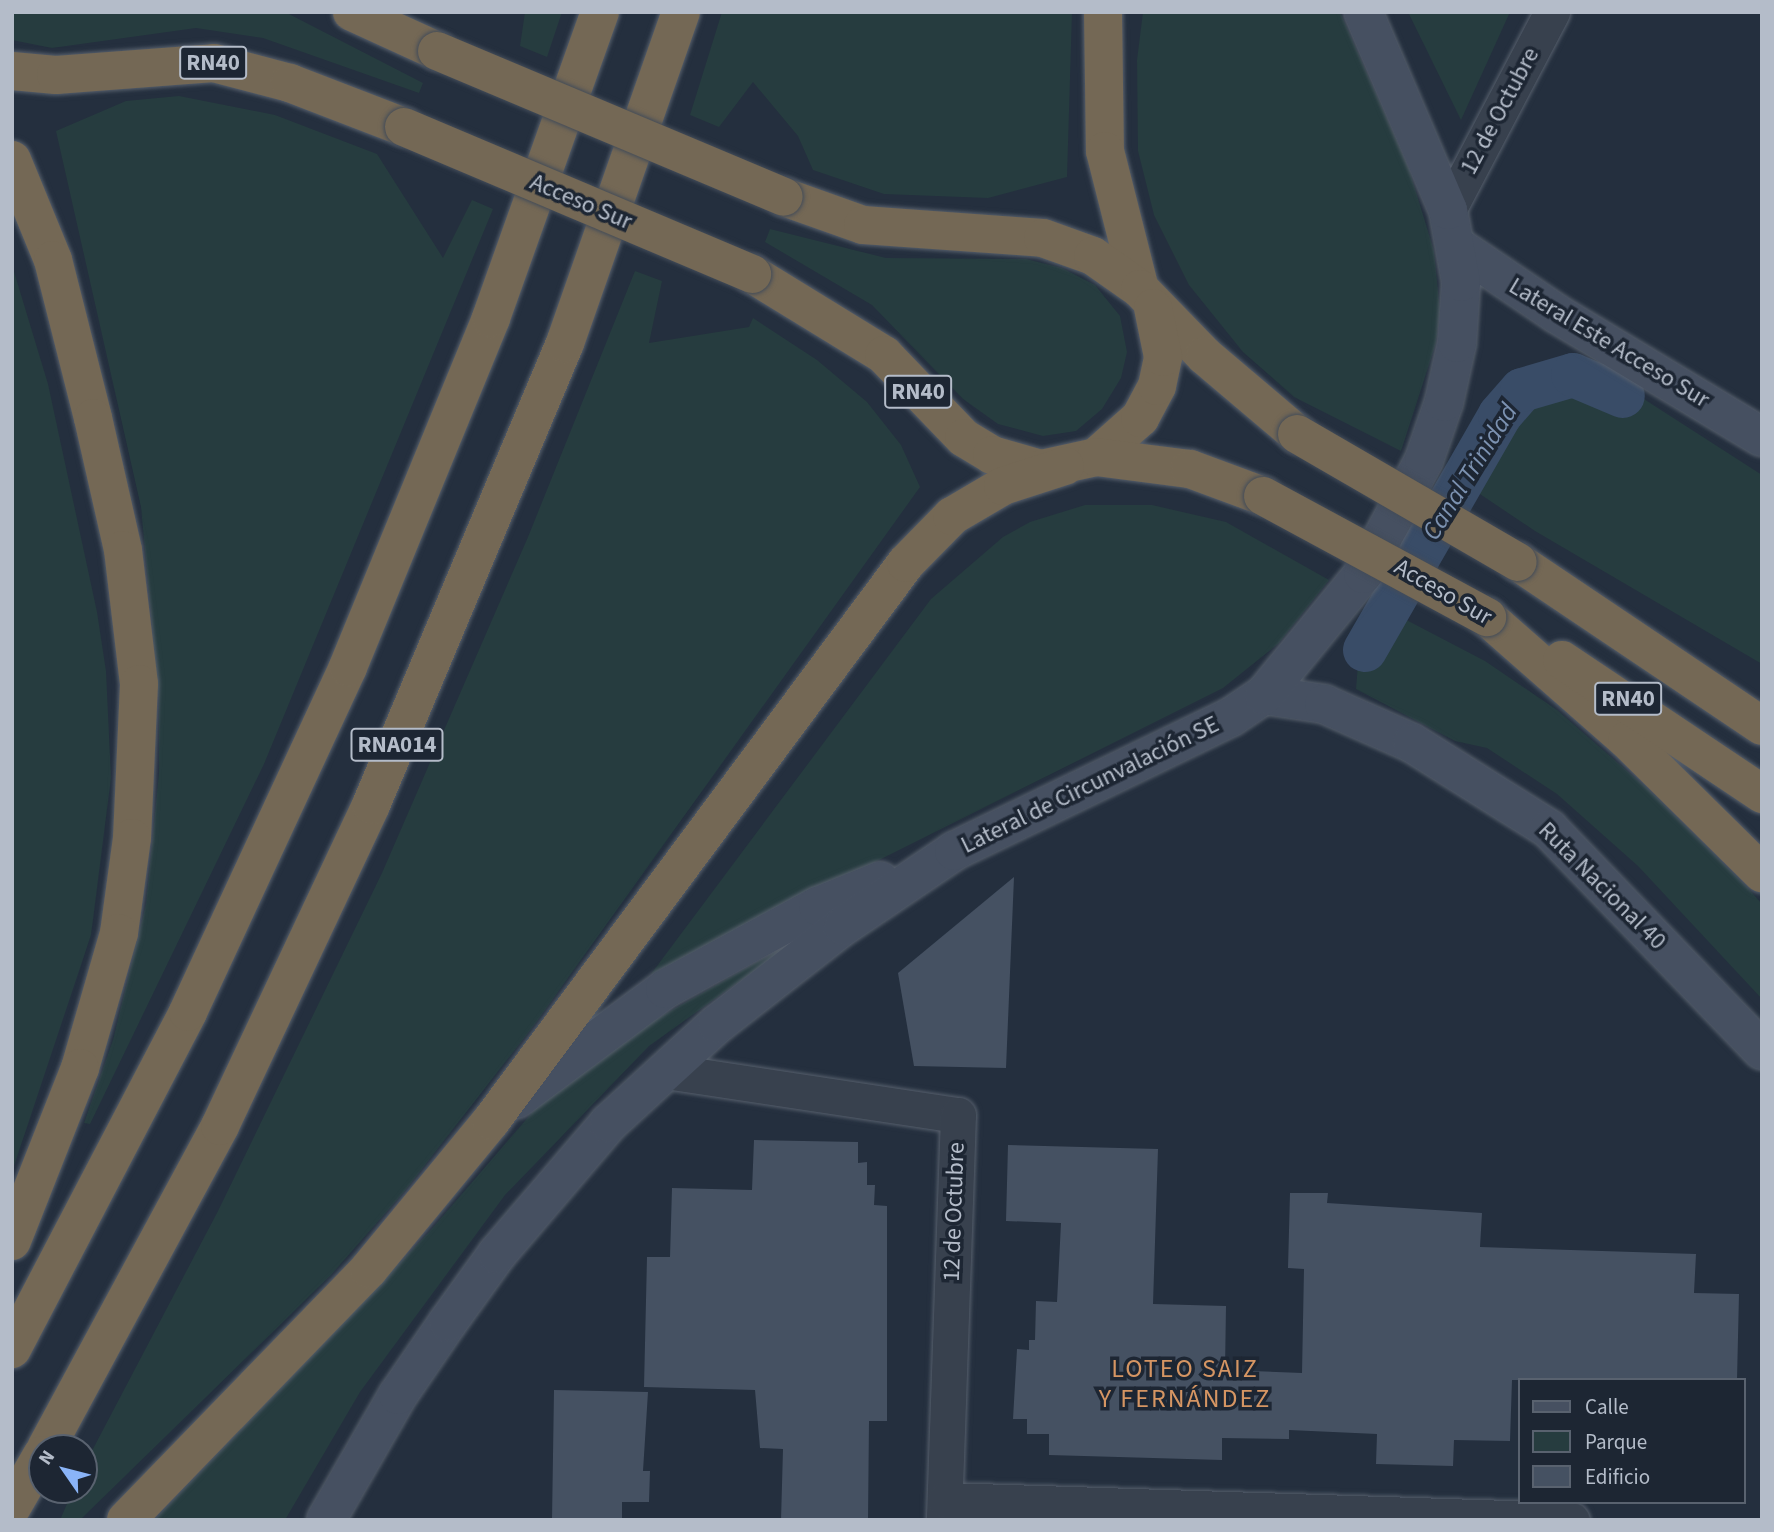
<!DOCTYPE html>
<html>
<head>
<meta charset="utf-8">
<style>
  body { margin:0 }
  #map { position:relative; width:1774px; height:1532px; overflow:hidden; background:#242f3e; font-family:"Source Sans 3",sans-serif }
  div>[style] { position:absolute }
  .green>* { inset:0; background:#263c3f }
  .canal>* { height:44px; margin:-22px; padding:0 22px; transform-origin:22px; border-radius:22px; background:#394c67 }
  .building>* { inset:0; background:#455162 }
  .roads { filter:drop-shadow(0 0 2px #565f6c) drop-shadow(0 0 2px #565f6c) }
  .street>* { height:35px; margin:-17.5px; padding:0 17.5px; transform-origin:17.5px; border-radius:17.5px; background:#38414e }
  .secondary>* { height:38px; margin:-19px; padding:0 19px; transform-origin:19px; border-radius:19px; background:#465061 }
  .highway>* { height:38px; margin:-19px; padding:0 19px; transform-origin:19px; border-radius:19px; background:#746855 }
  .bridges { filter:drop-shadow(0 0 2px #434c59) drop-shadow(0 0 2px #434c59) }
  .highway-bridge>* { height:38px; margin:-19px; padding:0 19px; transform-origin:19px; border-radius:19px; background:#746855 }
  span { translate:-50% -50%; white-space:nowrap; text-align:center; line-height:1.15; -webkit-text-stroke:7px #1d2633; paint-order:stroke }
  .shield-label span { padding:2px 5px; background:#1d2633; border:2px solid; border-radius:5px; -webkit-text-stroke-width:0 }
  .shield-label { font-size:23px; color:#b4bcc9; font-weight:700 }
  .street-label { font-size:24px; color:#b4bcc9 }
  .water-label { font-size:26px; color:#7c92b1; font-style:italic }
  .neighbourhood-label { font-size:26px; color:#d59563; letter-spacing:2px }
  .frame { position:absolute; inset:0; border:14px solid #b4bcc9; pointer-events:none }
  .legend { position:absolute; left:1518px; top:1378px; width:228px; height:126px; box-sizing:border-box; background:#1d2633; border:2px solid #59626f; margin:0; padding:9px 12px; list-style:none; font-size:21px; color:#b4bcc9 }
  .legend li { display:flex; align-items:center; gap:14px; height:35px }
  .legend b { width:35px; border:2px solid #59626f }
  .north { position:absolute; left:28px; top:1434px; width:70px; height:70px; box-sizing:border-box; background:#1d2633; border:2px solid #59626f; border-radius:50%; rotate:305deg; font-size:19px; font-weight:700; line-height:28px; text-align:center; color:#b4bcc9 }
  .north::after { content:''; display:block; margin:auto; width:24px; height:32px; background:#8ab4f8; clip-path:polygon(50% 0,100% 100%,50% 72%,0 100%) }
</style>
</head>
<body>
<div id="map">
  <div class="green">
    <div style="clip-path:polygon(12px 12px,285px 12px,423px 83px,419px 93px,263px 38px,196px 28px,52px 48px,12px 40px)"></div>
    <div style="clip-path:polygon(525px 12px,562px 12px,547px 57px,520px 46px)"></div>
    <div style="clip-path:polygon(722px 12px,1072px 12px,1067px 177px,988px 198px,884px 194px,813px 170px,798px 136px,753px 82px,719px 127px,690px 115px)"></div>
    <div style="clip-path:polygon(1143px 12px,1340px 12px,1409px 169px,1434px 251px,1440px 311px,1436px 343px,1401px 451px,1294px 397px,1243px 352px,1189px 285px,1154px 215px,1138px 151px,1137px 60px)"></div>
    <div style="clip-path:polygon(1408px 12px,1510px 12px,1461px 120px)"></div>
    <div style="clip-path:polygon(179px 96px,275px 115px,377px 154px,443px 258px,472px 200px,493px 209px,264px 764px,90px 1124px,84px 1123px,113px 1040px,146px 904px,159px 773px,159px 701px,141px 507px,56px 131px,126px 101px)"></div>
    <div style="clip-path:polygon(770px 229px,886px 258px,1026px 259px,1062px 268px,1095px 285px,1120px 316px,1127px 352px,1121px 378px,1102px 409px,1076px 431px,1043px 436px,998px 424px,963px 399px,872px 305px,765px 242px)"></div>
    <div style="clip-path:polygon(12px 265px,48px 384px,97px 612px,106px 671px,111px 778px,91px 935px,12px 1172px)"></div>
    <div style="clip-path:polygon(635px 271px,662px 281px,649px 343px,749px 327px,753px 318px,817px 360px,867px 402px,901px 445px,920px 487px,535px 1024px,404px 1192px,331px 1275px,80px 1520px,60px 1520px,73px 1490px,84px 1490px,84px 1466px,218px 1211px,382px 873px,528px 537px)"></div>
    <div style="clip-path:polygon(1559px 380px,1585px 382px,1624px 403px,1633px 392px,1762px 475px,1762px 664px,1535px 531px,1465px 484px,1515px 404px,1533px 389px)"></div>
    <div style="clip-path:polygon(1085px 505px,1152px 505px,1226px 522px,1329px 580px,1279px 643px,1223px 688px,651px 974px,931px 599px,1003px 537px,1030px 522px)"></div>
    <div style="clip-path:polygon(1393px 613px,1485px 661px,1557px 710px,1649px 790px,1746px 886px,1762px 904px,1762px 999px,1638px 866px,1557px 794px,1487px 748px,1455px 741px,1356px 689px,1358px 664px)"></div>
    <div style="clip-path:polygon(803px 936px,649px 1046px,505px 1195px,360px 1392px,285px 1520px,154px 1520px,429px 1232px,543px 1100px,656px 1019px)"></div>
  </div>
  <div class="canal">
    <div style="left:1365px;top:650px;width:271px;rotate:-60.1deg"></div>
    <div style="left:1500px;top:415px;width:33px;rotate:-49deg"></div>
    <div style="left:1522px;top:390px;width:53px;rotate:-16.4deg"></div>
    <div style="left:1573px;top:375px;width:54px;rotate:22.8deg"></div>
  </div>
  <div class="building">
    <div style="clip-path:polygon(1014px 877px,1006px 1068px,914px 1066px,898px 973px)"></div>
    <div style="clip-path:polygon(754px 1140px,858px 1142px,858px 1163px,867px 1162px,867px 1185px,875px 1185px,874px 1205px,887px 1206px,887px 1421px,869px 1421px,868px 1520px,781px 1520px,783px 1449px,760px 1448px,755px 1390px,644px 1387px,647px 1257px,670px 1257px,672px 1188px,752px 1190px)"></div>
    <div style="clip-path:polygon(1008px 1145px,1158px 1149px,1153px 1304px,1226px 1306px,1225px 1370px,1302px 1373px,1304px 1269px,1288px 1268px,1290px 1193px,1328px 1193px,1327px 1203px,1482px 1213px,1480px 1247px,1696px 1254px,1694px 1293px,1739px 1294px,1737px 1380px,1512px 1380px,1510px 1441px,1454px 1440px,1453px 1466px,1376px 1464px,1377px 1434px,1289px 1430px,1289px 1439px,1222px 1438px,1222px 1460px,1049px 1455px,1049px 1434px,1027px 1434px,1027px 1419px,1013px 1419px,1017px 1349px,1029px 1350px,1029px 1340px,1035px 1340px,1036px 1301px,1057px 1302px,1061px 1223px,1006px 1221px)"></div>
    <div style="clip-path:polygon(554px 1390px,648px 1392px,643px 1471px,650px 1471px,649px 1502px,622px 1502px,622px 1520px,552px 1520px)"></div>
  </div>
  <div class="roads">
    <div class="street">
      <div style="left:1448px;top:210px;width:224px;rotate:-62.3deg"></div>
      <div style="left:666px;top:1071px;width:295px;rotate:8.6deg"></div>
      <div style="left:958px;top:1115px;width:405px;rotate:92deg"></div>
      <div style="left:945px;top:1500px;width:627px;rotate:1.83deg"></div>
    </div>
    <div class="secondary">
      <div style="left:1458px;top:247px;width:120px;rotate:34.1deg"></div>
      <div style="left:1557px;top:314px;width:239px;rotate:31deg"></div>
      <div style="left:1264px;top:695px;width:61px;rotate:8.5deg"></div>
      <div style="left:1324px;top:704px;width:96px;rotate:23.9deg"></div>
      <div style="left:1412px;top:743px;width:162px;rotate:32.1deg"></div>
      <div style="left:1549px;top:829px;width:307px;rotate:46.1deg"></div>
      <div style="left:517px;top:1099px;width:184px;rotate:-36.6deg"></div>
      <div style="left:665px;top:989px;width:174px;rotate:-28.5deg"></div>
      <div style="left:818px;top:906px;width:67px;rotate:-22deg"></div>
      <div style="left:326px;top:1520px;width:144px;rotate:-60.1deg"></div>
      <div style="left:398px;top:1395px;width:88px;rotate:-55.6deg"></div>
      <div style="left:448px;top:1322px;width:84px;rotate:-54.2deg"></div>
      <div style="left:497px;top:1254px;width:172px;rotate:-49.5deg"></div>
      <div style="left:609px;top:1123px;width:147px;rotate:-42.5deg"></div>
      <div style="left:717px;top:1024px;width:160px;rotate:-37.9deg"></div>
      <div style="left:843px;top:926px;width:134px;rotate:-34deg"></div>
      <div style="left:954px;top:851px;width:308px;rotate:-25.8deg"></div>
      <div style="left:1231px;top:717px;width:40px;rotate:-34deg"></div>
      <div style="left:1264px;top:695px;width:156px;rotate:-50.7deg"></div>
      <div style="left:1363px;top:574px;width:129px;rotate:-61.8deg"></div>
      <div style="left:1424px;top:460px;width:61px;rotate:-71deg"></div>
      <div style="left:1444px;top:402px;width:60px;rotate:-77.6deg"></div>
      <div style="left:1457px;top:343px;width:61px;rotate:-86.2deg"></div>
      <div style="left:1461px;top:282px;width:73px;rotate:-100.2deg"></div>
      <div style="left:1448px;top:210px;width:215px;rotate:-113.2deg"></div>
    </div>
    <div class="highway">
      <div style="left:352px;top:12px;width:94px;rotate:24.6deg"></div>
      <div style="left:1103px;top:12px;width:139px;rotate:89.2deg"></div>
      <div style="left:1105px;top:151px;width:142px;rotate:75.8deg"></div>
      <div style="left:12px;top:71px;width:44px;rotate:5.2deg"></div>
      <div style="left:56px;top:75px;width:158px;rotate:-4.3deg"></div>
      <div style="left:214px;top:63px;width:79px;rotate:14.7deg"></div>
      <div style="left:290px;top:83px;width:122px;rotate:21.1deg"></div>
      <div style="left:12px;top:160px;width:108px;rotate:67.7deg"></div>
      <div style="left:53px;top:260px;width:163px;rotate:75.8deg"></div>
      <div style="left:93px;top:418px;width:135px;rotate:77.2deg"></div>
      <div style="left:123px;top:550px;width:135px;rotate:83.2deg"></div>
      <div style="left:139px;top:684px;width:154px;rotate:92.6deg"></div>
      <div style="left:132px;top:838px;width:96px;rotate:97.8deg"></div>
      <div style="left:119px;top:933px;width:141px;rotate:106.1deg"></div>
      <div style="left:80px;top:1068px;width:186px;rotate:111.5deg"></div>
      <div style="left:784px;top:197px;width:84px;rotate:19.5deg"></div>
      <div style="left:863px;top:225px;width:180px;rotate:4.1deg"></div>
      <div style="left:1043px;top:238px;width:53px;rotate:19.8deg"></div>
      <div style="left:1093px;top:256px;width:57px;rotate:35.1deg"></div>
      <div style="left:1140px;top:289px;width:93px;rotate:45.9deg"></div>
      <div style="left:1205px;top:356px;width:121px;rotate:40.3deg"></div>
      <div style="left:752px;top:274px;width:155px;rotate:31.5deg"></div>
      <div style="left:884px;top:355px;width:115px;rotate:46.1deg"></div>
      <div style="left:964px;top:438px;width:33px;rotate:31deg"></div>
      <div style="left:992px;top:455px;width:51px;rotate:15.9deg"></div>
      <div style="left:1041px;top:469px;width:56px;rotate:-12.3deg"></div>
      <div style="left:1096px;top:457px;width:59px;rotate:-41.6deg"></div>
      <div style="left:1140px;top:418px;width:36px;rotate:-62deg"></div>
      <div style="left:1157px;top:386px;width:30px;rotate:-78deg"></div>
      <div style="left:1163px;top:357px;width:50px;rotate:-101.5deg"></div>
      <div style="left:1096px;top:457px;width:95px;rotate:7.3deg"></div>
      <div style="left:1190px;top:469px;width:78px;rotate:20.3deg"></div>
      <div style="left:1518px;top:562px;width:294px;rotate:33.9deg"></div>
      <div style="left:1487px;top:617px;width:186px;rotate:41.3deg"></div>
      <div style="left:1627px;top:740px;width:190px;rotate:44.6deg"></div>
      <div style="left:1562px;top:660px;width:241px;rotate:33.8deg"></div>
      <div style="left:12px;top:1349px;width:380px;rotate:-62.4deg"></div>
      <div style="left:188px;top:1012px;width:380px;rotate:-65.1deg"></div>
      <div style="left:348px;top:667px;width:377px;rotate:-67.7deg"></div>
      <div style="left:491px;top:318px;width:325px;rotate:-70.4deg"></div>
      <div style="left:46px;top:1448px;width:366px;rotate:-61.6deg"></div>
      <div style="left:220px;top:1126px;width:355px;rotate:-64.8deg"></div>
      <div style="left:371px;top:805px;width:501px;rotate:-67.22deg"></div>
      <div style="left:565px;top:343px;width:351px;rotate:-70.7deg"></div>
      <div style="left:12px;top:1507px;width:60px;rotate:-60deg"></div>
      <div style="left:126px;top:1520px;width:349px;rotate:-45.9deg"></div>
      <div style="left:369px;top:1269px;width:192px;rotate:-50.5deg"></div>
      <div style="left:491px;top:1121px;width:695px;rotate:-53.36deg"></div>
      <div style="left:906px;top:563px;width:66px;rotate:-45.6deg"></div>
      <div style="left:952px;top:516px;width:59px;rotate:-30.5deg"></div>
      <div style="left:1003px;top:486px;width:65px;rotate:-17.9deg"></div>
    </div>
  </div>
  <div class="bridges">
    <div class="highway-bridge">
      <div style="left:437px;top:51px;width:376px;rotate:22.8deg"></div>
      <div style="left:404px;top:127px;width:378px;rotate:22.9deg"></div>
      <div style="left:1297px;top:434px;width:255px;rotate:30.1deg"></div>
      <div style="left:1263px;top:496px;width:255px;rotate:28.4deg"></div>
    </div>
  </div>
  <div class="shield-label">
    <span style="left:213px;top:63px">RN40</span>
    <span style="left:918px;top:392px">RN40</span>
    <span style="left:1628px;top:699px">RN40</span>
    <span style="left:397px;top:745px">RNA014</span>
  </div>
  <div class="street-label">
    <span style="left:1500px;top:111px;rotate:-62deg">12 de Octubre</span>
    <span style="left:581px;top:202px;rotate:23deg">Acceso Sur</span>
    <span style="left:1609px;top:343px;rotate:31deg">Lateral Este Acceso Sur</span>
    <span style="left:1443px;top:592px;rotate:30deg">Acceso Sur</span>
    <span style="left:1090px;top:785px;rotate:-26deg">Lateral de Circunvalación SE</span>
    <span style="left:1602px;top:886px;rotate:45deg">Ruta Nacional 40</span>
    <span style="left:954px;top:1212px;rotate:-88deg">12 de Octubre</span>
  </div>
  <div class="water-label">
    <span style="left:1470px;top:472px;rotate:-58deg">Canal Trinidad</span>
  </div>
  <div class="neighbourhood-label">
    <span style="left:1185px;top:1384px">LOTEO SAIZ<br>Y FERNÁNDEZ</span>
  </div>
  <div class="frame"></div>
  <ul class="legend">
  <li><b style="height:9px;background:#465061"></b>Calle</li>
  <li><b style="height:19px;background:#263c3f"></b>Parque</li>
  <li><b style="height:19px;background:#455162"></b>Edificio</li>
  </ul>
  <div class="north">N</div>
</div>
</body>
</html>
